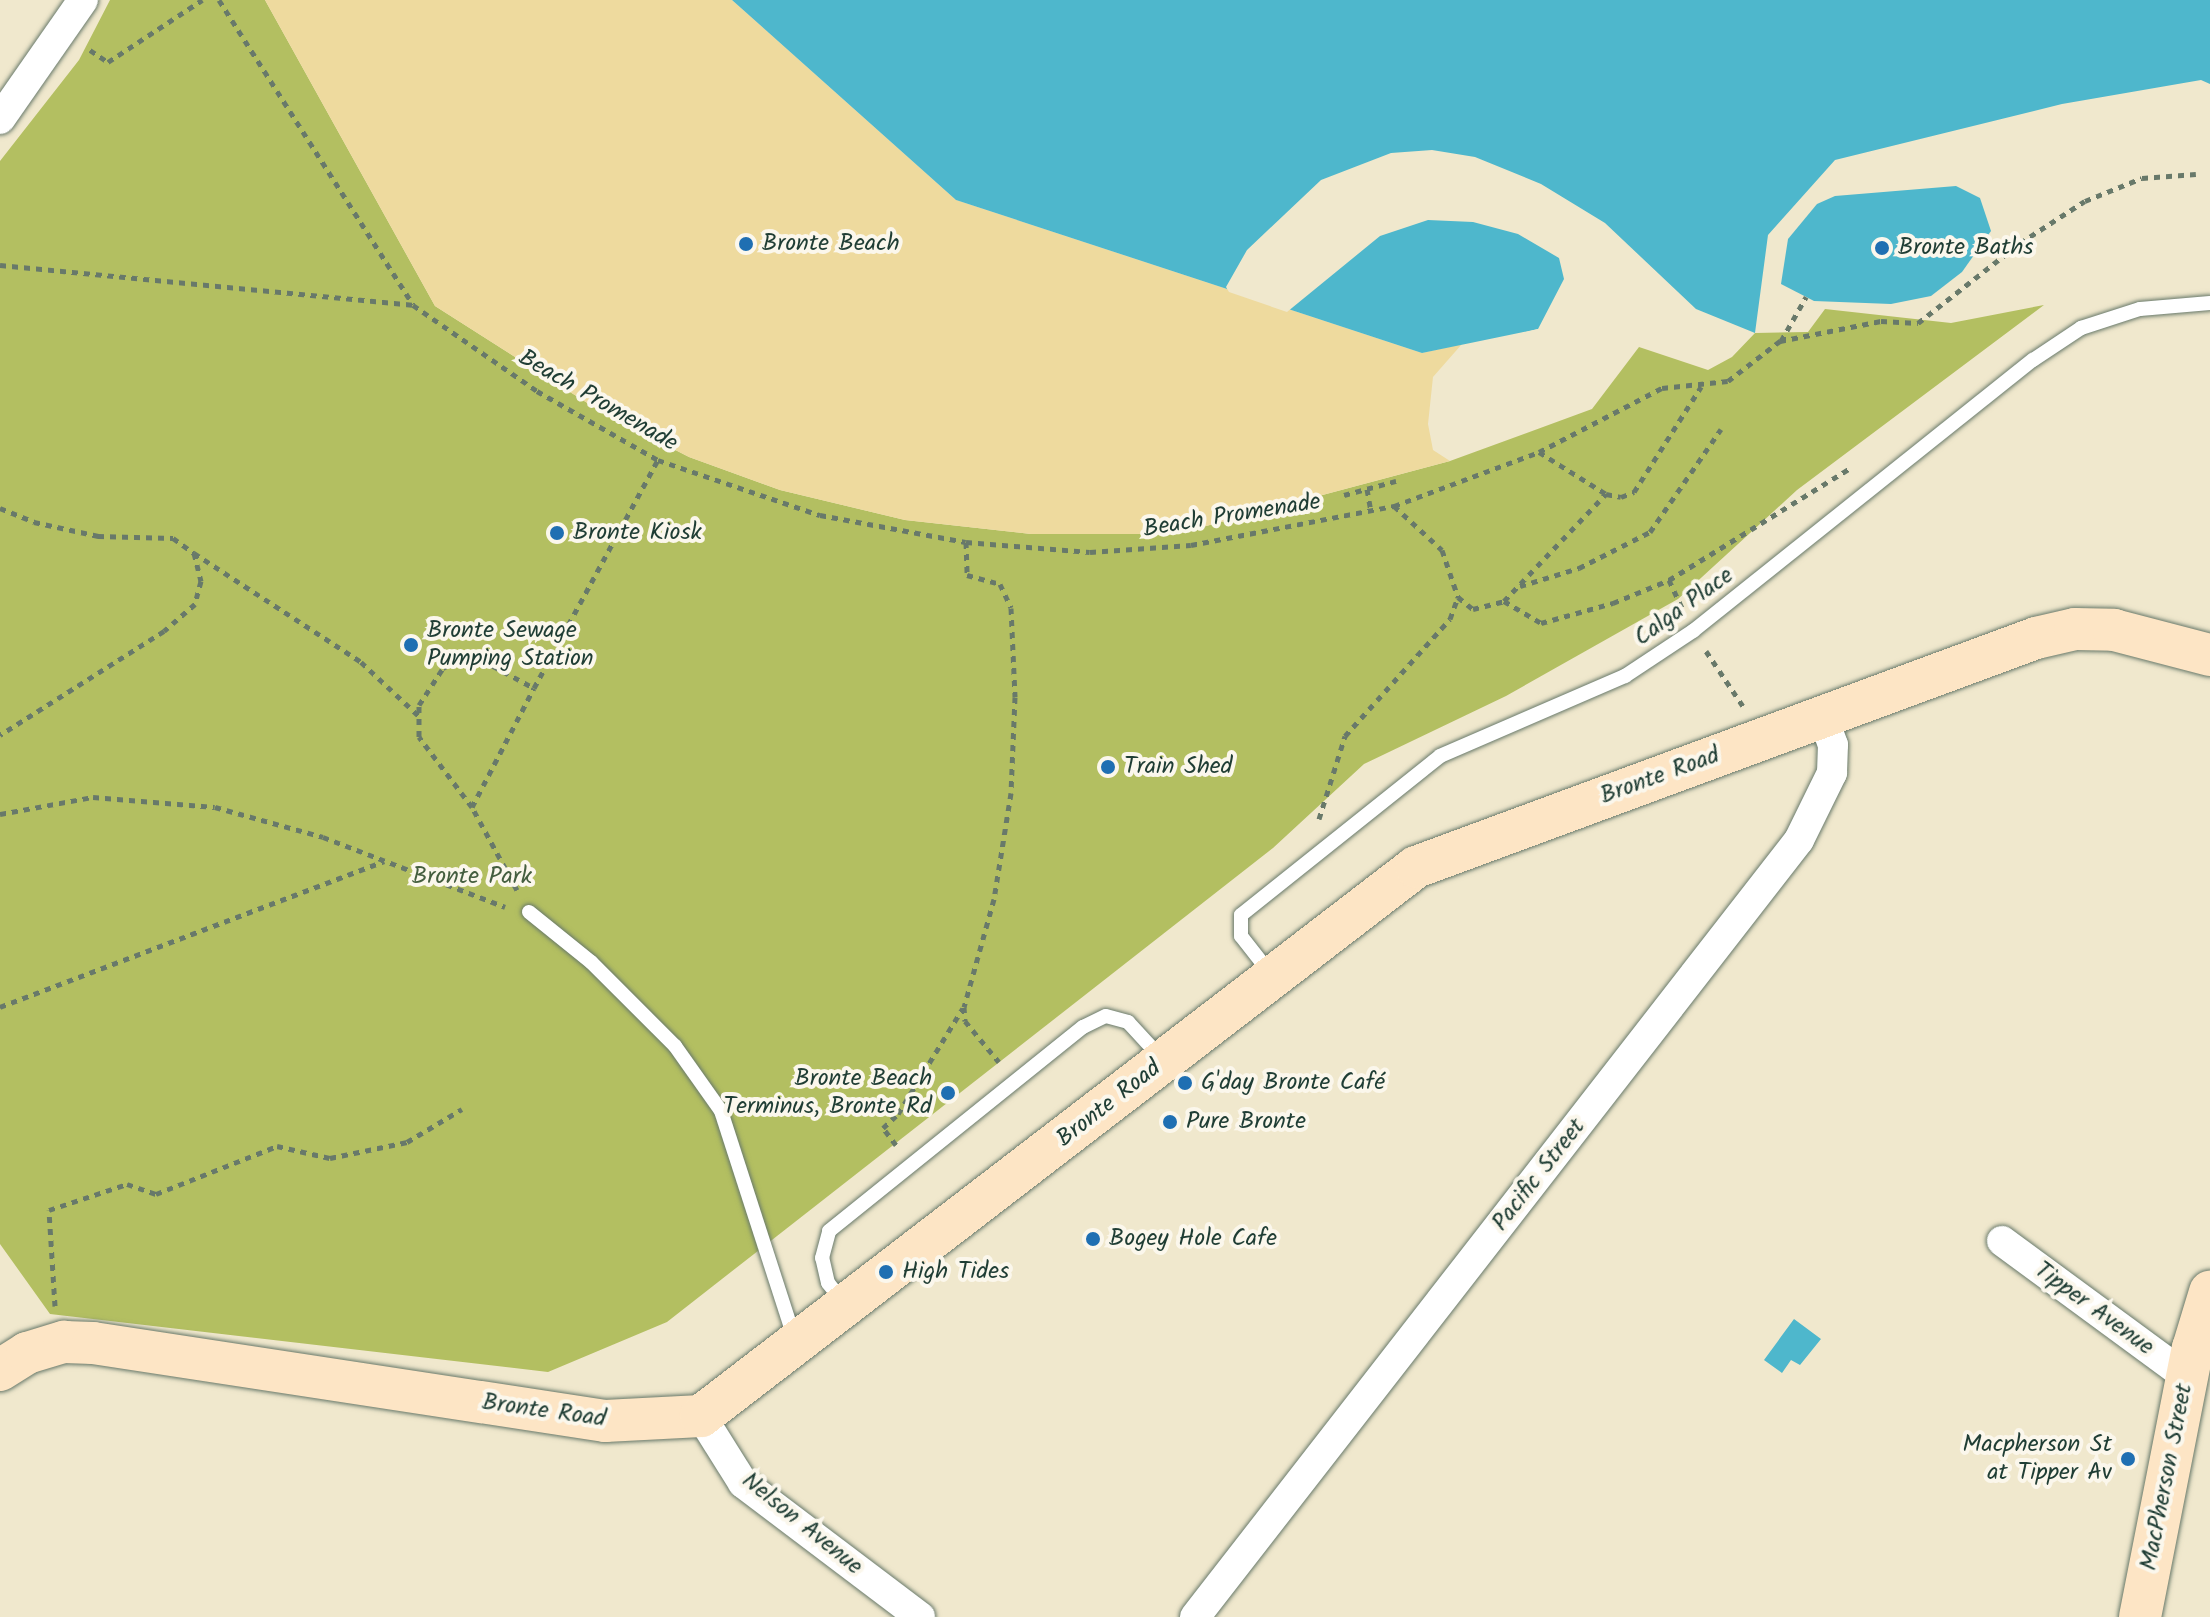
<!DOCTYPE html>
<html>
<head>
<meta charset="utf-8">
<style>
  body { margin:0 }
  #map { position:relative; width:2210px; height:1617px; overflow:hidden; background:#f0e8cd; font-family:Kalam,sans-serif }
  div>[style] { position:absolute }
  .green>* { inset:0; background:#b3bf61 }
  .sand>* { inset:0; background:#eeda9e }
  .water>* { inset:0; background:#4eb7cc }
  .pier>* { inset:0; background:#f0e8cd }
  .path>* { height:5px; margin-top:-2.5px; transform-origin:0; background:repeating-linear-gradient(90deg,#68796a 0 6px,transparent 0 12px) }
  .roads { filter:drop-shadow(0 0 2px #68796a) drop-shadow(0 0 2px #68796a) }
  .lane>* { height:14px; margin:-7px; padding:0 7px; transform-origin:7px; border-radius:7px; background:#fff }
  .street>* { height:30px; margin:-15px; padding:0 15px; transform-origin:15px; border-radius:15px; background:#fff }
  .secondary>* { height:42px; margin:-21px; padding:0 21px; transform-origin:21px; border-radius:21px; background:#fde5c5 }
  .dots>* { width:22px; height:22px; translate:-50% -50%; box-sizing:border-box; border:4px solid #fbf7ec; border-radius:50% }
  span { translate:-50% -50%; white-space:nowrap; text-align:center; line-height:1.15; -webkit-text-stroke:8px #fbf7ec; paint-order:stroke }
  .poi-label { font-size:24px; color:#1f3d34 }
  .left { translate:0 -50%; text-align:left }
  .right { translate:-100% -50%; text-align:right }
  .street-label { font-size:24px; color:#1f3d34 }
  .park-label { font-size:24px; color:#445e3f }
</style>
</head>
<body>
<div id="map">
  <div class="green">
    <div style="clip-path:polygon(110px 0,265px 0,435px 306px,603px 413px,689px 457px,780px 490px,905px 520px,1031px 534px,1176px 534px,1450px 461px,1592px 409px,1639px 347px,1708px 370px,1732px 357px,1755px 333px,1808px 332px,1825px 309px,1951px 323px,2044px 305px,1797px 490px,1678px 599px,1506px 696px,1364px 764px,1273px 848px,667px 1322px,548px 1372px,50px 1314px,0 1244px,0 161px,79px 60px)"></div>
  </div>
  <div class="sand">
    <div style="clip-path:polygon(265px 0,732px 0,956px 200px,1422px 353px,1462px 344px,1433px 377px,1428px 424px,1433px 450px,1450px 461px,1176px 534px,1031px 534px,905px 520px,780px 490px,689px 457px,603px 413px,435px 306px)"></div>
  </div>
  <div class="water">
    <div style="clip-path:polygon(732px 0,2210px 0,2210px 84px,2201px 80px,2062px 104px,1835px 160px,1768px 235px,1755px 333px,1538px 329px,1422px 353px,956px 200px)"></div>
    <div style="clip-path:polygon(1956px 186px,1980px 198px,1991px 231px,1962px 272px,1931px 296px,1891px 304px,1814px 301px,1781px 284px,1788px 239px,1817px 204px,1835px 196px)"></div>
    <div style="clip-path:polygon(1794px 1319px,1821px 1339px,1800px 1365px,1791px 1360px,1782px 1373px,1764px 1360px)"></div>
  </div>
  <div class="pier">
    <div style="clip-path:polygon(1432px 150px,1475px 157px,1541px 184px,1605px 223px,1696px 309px,1755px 333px,1538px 333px,1458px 349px,1538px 329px,1564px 279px,1559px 258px,1518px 234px,1473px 222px,1428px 220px,1380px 236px,1287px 312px,1229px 292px,1226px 287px,1247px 250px,1321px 180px,1391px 153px)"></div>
  </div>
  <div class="path">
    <div style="left:219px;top:0;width:361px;rotate:57.5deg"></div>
    <div style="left:413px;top:305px;width:151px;rotate:34.7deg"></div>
    <div style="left:537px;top:391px;width:139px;rotate:29.7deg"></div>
    <div style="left:658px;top:460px;width:171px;rotate:18.8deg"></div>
    <div style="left:820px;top:515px;width:148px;rotate:10.5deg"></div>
    <div style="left:966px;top:542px;width:124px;rotate:4.6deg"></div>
    <div style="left:1090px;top:552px;width:101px;rotate:-4deg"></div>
    <div style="left:1191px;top:545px;width:207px;rotate:-10.9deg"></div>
    <div style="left:1394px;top:506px;width:155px;rotate:-20.4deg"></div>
    <div style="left:1539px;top:452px;width:139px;rotate:-27.5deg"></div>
    <div style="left:1662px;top:388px;width:66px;rotate:-6.1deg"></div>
    <div style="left:1728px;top:381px;width:66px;rotate:-37.6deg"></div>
    <div style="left:1780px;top:341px;width:103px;rotate:-11.2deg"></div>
    <div style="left:1881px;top:321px;width:37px;rotate:3deg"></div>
    <div style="left:1918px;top:323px;width:130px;rotate:-38.1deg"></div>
    <div style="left:2020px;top:243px;width:77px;rotate:-32.9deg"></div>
    <div style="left:2085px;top:201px;width:61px;rotate:-22deg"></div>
    <div style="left:2142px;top:178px;width:54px;rotate:-4.2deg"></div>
    <div style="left:90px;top:50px;width:22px;rotate:34deg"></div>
    <div style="left:108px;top:62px;width:113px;rotate:-33.4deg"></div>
    <div style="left:0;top:265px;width:414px;rotate:5.5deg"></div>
    <div style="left:1781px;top:341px;width:51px;rotate:-60.4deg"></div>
    <div style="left:1539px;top:452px;width:79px;rotate:32.1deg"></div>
    <div style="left:1367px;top:489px;width:22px;rotate:80deg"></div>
    <div style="left:1344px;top:495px;width:54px;rotate:-15.1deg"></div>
    <div style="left:1394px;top:506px;width:65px;rotate:42.5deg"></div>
    <div style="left:1442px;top:550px;width:50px;rotate:71.2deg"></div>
    <div style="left:1458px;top:597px;width:19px;rotate:39deg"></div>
    <div style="left:1473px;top:609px;width:32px;rotate:-14deg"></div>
    <div style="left:1504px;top:601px;width:148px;rotate:-46.4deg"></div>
    <div style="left:1606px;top:494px;width:15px;rotate:11deg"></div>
    <div style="left:1621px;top:497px;width:14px;rotate:-21deg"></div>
    <div style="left:1634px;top:492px;width:125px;rotate:-57.5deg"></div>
    <div style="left:0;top:508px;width:37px;rotate:22deg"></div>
    <div style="left:34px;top:522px;width:66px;rotate:12.3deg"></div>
    <div style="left:98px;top:536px;width:75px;rotate:1.5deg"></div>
    <div style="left:173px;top:538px;width:26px;rotate:36deg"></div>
    <div style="left:194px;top:553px;width:29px;rotate:76deg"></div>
    <div style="left:201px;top:581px;width:24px;rotate:105deg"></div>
    <div style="left:195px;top:604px;width:41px;rotate:138.9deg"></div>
    <div style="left:164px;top:631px;width:194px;rotate:147.6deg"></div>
    <div style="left:966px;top:542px;width:33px;rotate:88deg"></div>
    <div style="left:967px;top:575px;width:34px;rotate:15deg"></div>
    <div style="left:1000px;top:584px;width:26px;rotate:65deg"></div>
    <div style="left:1011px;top:608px;width:89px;rotate:87.4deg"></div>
    <div style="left:1015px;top:697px;width:96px;rotate:92.4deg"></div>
    <div style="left:1011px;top:793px;width:107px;rotate:99.1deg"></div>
    <div style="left:994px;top:899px;width:112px;rotate:105.5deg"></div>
    <div style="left:964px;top:1007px;width:14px;rotate:86deg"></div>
    <div style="left:965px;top:1021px;width:53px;rotate:50.3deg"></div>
    <div style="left:194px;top:553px;width:199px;rotate:33.1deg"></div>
    <div style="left:361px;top:662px;width:79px;rotate:43deg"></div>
    <div style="left:1669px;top:580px;width:31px;rotate:65deg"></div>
    <div style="left:1520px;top:586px;width:62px;rotate:-17deg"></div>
    <div style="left:1579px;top:568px;width:80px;rotate:-26.9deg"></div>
    <div style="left:1650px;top:532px;width:125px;rotate:-55.4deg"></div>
    <div style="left:1504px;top:601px;width:43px;rotate:30.7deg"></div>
    <div style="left:1541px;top:623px;width:75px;rotate:-15.5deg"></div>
    <div style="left:1613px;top:603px;width:61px;rotate:-22.3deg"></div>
    <div style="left:1669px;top:580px;width:211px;rotate:-31.7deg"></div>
    <div style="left:1706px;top:651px;width:66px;rotate:56.1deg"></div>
    <div style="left:472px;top:807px;width:134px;rotate:-62.5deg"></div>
    <div style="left:0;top:814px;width:95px;rotate:-10.4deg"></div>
    <div style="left:93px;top:797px;width:122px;rotate:4.7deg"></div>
    <div style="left:215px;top:807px;width:112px;rotate:15.5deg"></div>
    <div style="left:323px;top:837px;width:195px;rotate:21deg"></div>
    <div style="left:1319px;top:819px;width:87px;rotate:-72.6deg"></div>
    <div style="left:1345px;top:736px;width:157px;rotate:-48.1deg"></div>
    <div style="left:1450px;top:619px;width:23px;rotate:-70deg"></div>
    <div style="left:517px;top:890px;width:94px;rotate:-118.5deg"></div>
    <div style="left:472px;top:807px;width:88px;rotate:-127.1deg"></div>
    <div style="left:419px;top:737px;width:32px;rotate:-90deg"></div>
    <div style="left:419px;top:705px;width:44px;rotate:-57deg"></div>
    <div style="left:443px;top:668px;width:21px;rotate:-29deg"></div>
    <div style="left:461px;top:658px;width:21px;rotate:5deg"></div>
    <div style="left:482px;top:660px;width:59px;rotate:28.3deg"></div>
    <div style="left:534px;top:688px;width:260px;rotate:-61.5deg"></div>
    <div style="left:0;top:1007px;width:411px;rotate:-20.8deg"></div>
    <div style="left:896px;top:1145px;width:21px;rotate:-127deg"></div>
    <div style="left:883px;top:1128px;width:21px;rotate:-43deg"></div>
    <div style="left:898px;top:1114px;width:124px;rotate:-58.5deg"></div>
    <div style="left:55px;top:1306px;width:96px;rotate:-93.6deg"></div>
    <div style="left:49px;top:1210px;width:82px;rotate:-18.4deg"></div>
    <div style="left:127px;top:1184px;width:31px;rotate:19deg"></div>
    <div style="left:156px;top:1194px;width:130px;rotate:-21.6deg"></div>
    <div style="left:277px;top:1146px;width:54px;rotate:12.8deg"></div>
    <div style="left:330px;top:1158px;width:79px;rotate:-11.7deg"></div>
    <div style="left:407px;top:1142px;width:64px;rotate:-31deg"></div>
  </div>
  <div class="roads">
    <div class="lane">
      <div style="left:529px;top:912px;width:80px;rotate:38.9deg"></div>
      <div style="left:591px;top:962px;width:119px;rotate:45deg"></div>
      <div style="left:675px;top:1046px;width:80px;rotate:54.7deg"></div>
      <div style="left:721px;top:1111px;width:237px;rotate:72.1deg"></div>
      <div style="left:1270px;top:973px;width:47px;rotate:-128.1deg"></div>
      <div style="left:1241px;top:936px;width:21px;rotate:-90deg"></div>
      <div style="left:1241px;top:915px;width:255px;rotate:-38.6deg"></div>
      <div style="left:1440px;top:756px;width:202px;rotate:-23.4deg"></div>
      <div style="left:1625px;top:676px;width:82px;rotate:-33.5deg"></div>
      <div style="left:1693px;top:631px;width:435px;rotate:-38.6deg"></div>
      <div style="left:2033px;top:360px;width:58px;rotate:-33.7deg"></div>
      <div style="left:2081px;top:328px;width:62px;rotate:-17.9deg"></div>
      <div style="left:2140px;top:309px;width:70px;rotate:-4.9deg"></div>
      <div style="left:843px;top:1302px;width:24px;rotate:-128deg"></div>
      <div style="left:828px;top:1283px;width:26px;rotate:-103deg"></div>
      <div style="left:822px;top:1258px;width:28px;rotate:-75deg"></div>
      <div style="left:829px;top:1231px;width:326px;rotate:-38.8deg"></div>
      <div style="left:1083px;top:1027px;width:25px;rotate:-26deg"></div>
      <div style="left:1106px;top:1016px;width:23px;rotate:15deg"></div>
      <div style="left:1128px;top:1022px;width:50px;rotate:47.4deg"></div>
    </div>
    <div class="street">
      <div style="left:0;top:119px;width:145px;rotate:-55.1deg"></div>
      <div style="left:2002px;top:1241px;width:230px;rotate:36.3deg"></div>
      <div style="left:701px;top:1416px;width:79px;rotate:57.9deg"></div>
      <div style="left:743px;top:1483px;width:222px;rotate:37.1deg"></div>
      <div style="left:1195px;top:1617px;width:984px;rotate:-52.14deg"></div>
      <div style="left:1799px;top:840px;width:75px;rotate:-63.8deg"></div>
      <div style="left:1832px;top:773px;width:28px;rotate:-88deg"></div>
      <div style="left:1833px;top:745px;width:32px;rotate:-110deg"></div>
    </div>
    <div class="secondary">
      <div style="left:0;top:1370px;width:32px;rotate:-32deg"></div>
      <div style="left:27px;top:1353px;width:39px;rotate:-17deg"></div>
      <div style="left:64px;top:1342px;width:29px;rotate:2deg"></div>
      <div style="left:93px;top:1343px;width:518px;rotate:8.66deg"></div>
      <div style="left:605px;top:1421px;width:96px;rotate:-3deg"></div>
      <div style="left:701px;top:1416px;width:901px;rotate:-37.52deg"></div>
      <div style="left:1416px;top:867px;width:661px;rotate:-20.27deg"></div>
      <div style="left:2036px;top:638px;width:40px;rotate:-13deg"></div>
      <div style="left:2075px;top:629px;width:39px;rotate:1deg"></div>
      <div style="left:2114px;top:630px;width:99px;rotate:14.6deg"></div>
      <div style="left:2140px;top:1617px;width:274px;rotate:-78.9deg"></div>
      <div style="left:2193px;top:1348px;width:59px;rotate:-73.1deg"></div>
    </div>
  </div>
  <div class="dots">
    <div style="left:746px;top:244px;background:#1f6fb2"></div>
    <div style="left:1882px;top:248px;background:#1f6fb2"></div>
    <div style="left:557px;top:533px;background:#1f6fb2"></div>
    <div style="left:411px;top:645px;background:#1f6fb2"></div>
    <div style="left:1108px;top:767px;background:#1f6fb2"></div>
    <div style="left:1185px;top:1083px;background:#1f6fb2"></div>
    <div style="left:948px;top:1093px;background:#1f6fb2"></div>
    <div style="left:1170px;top:1122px;background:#1f6fb2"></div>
    <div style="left:1093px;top:1239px;background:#1f6fb2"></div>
    <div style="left:886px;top:1272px;background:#1f6fb2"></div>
    <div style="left:2128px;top:1459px;background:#1f6fb2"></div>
  </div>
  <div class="poi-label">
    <span class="left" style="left:762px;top:244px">Bronte Beach</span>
    <span class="left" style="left:1898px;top:248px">Bronte Baths</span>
    <span class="left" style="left:573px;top:533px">Bronte Kiosk</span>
    <span class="left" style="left:427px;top:645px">Bronte Sewage<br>Pumping Station</span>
    <span class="left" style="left:1124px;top:767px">Train Shed</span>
    <span class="right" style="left:932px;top:1093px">Bronte Beach<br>Terminus, Bronte Rd</span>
    <span class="left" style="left:1201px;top:1083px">G'day Bronte Café</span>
    <span class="left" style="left:1186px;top:1122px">Pure Bronte</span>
    <span class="left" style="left:1109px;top:1239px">Bogey Hole Cafe</span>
    <span class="left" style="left:902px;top:1272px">High Tides</span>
    <span class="right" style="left:2112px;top:1459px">Macpherson St<br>at Tipper Av</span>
  </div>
  <div class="street-label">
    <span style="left:598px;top:401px;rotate:30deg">Beach Promenade</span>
    <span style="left:1232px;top:516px;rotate:-9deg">Beach Promenade</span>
    <span style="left:1684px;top:607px;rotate:-36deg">Calga Place</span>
    <span style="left:1660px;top:776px;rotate:-20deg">Bronte Road</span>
    <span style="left:1109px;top:1104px;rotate:-38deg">Bronte Road</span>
    <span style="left:1539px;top:1175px;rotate:-52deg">Pacific Street</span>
    <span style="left:2094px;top:1309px;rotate:36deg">Tipper Avenue</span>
    <span style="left:544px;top:1411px;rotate:8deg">Bronte Road</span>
    <span style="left:2167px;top:1477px;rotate:-79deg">MacPherson Street</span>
    <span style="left:802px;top:1524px;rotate:39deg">Nelson Avenue</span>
  </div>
  <div class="park-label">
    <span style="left:472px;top:877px">Bronte Park</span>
  </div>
</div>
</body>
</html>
